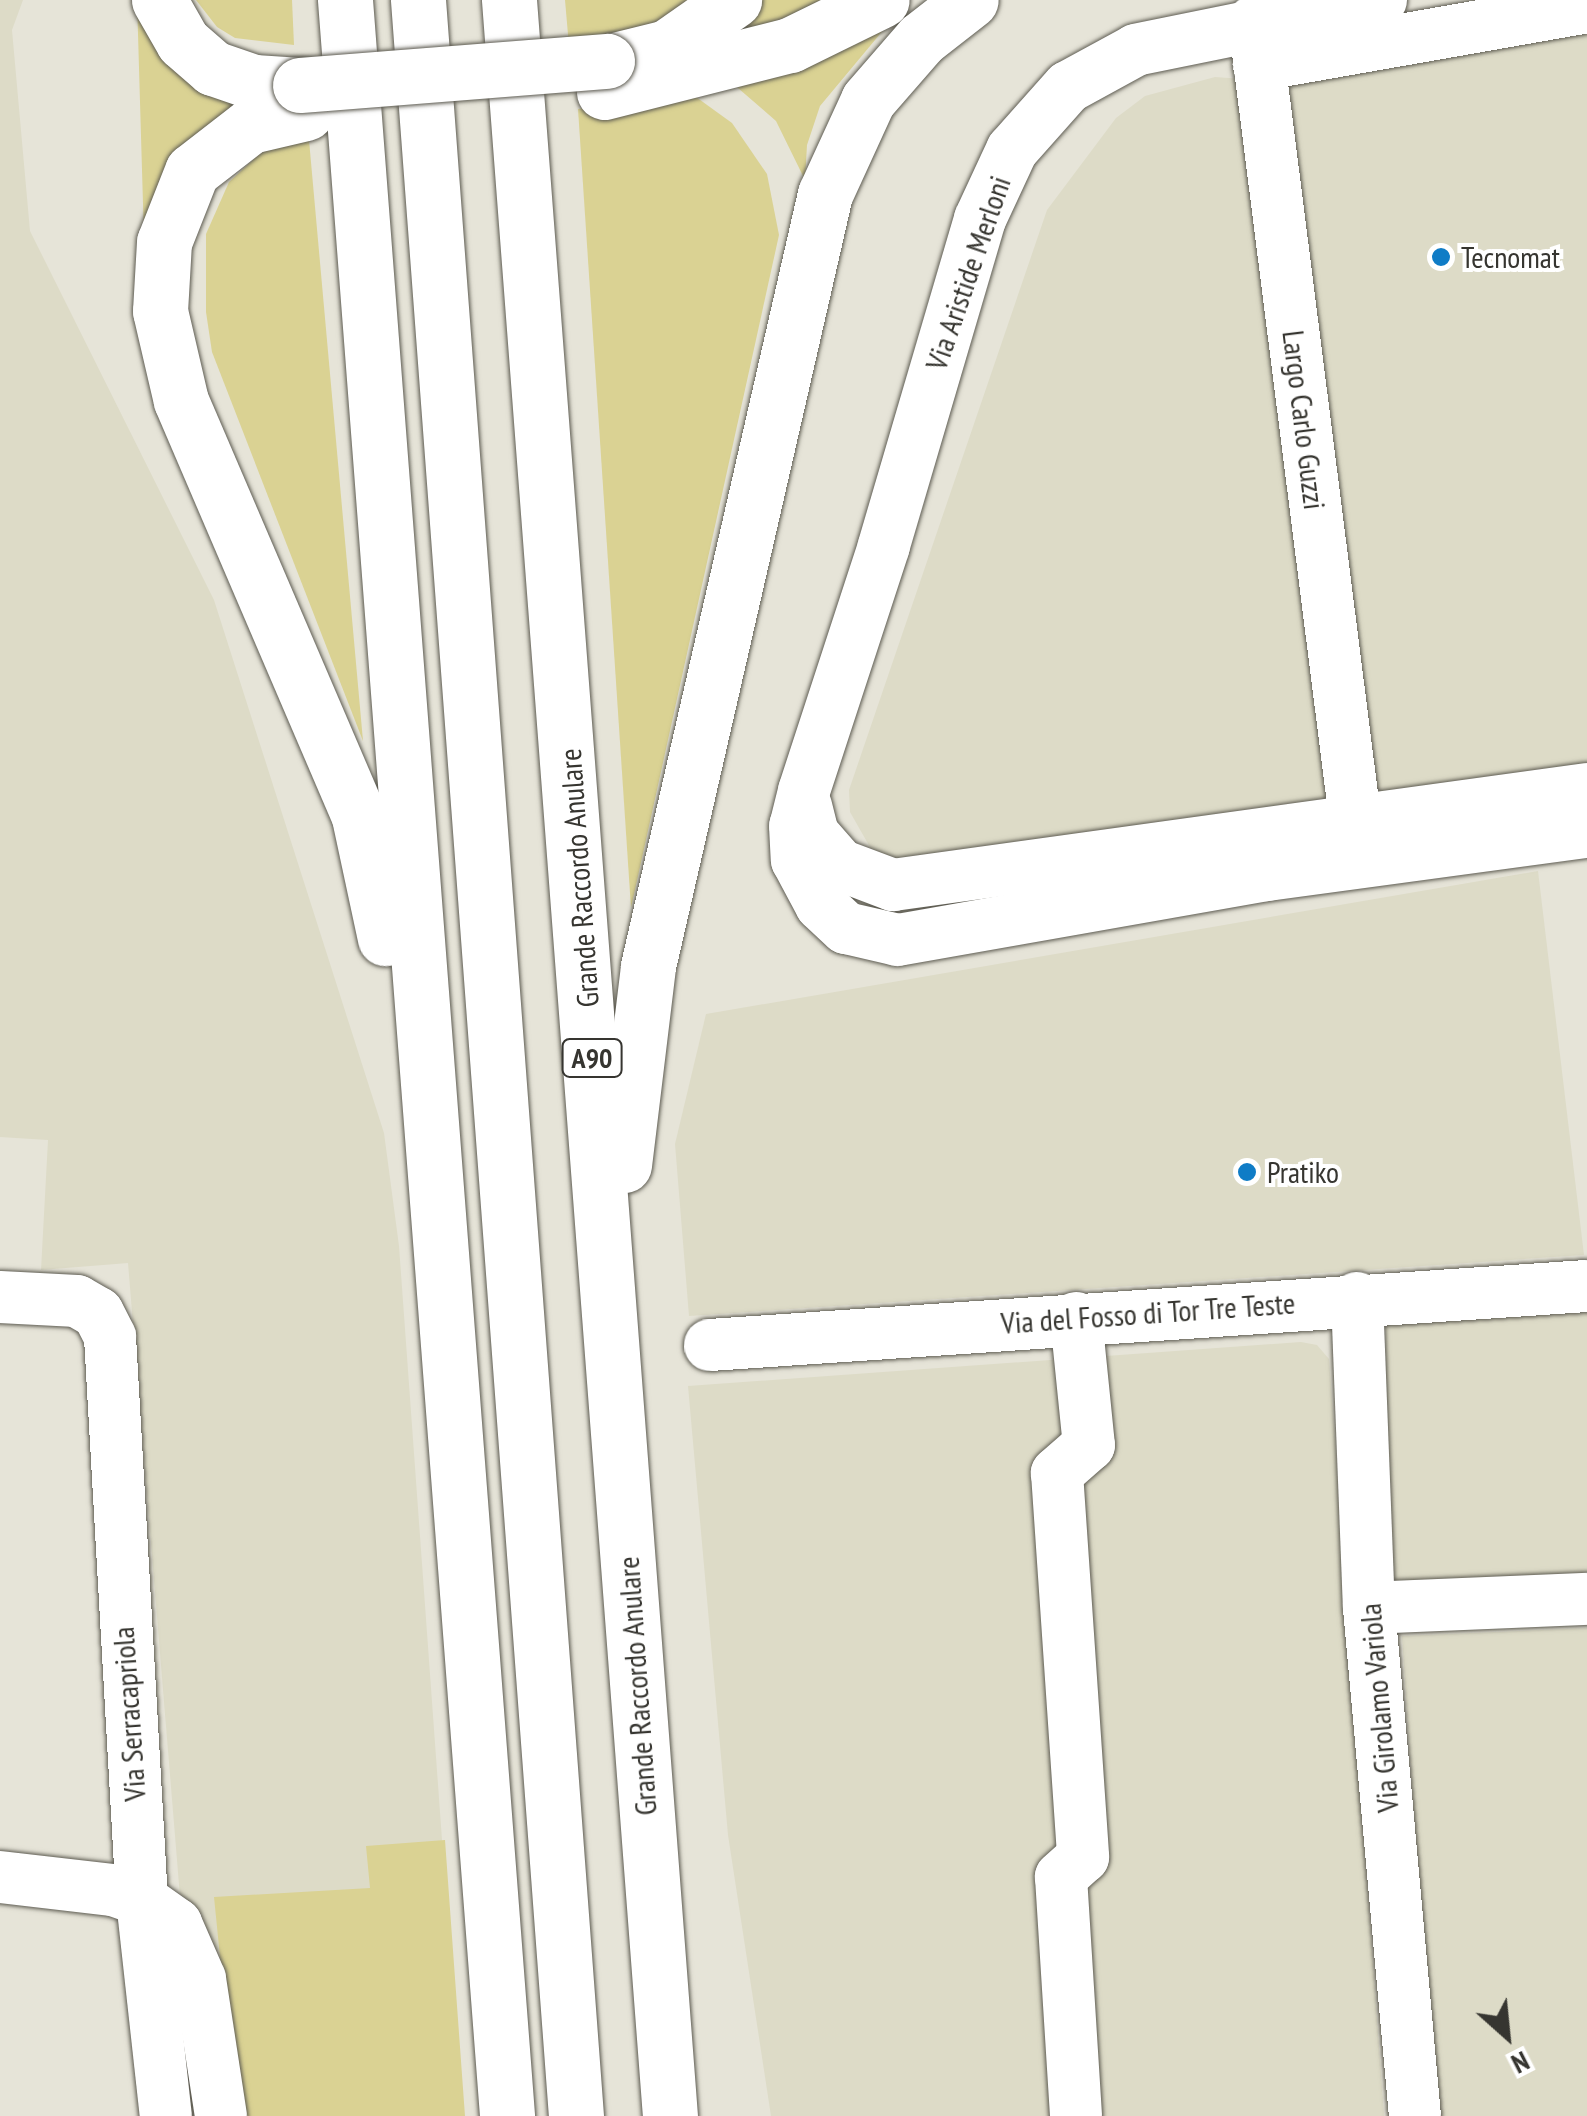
<!DOCTYPE html>
<html>
<head>
<meta charset="utf-8">
<style>
  body { margin:0 }
  #map { position:relative; width:1587px; height:2116px; overflow:hidden; background:#e6e4d8; font-family:"PT Sans Narrow",sans-serif }
  div>[style] { position:absolute }
  .built>* { inset:0; background:#dddbc7; transform-origin:0 0 }
  .green>* { inset:0; background:#dad293 }
  .roads { filter:drop-shadow(0 0 2px #5d5b51) drop-shadow(0 0 2px #5d5b51) }
  .minor>* { height:52px; margin:-26px; padding:0 26px; transform-origin:26px; border-radius:26px; background:#fff }
  .highway>* { height:55px; margin:-27.5px; padding:0 27.5px; transform-origin:27.5px; border-radius:27.5px; background:#fff }
  .bridges { filter:drop-shadow(0 0 2px #5d5b51) drop-shadow(0 0 2px #5d5b51) }
  .highway-bridge>* { height:55px; margin:-27.5px; padding:0 27.5px; transform-origin:27.5px; border-radius:27.5px; background:#fff }
  .dots>* { width:28px; height:28px; translate:-50% -50%; box-sizing:border-box; border:5px solid #fff; border-radius:50% }
  span { translate:-50% -50%; white-space:nowrap; text-align:center; line-height:1.15; -webkit-text-stroke:8px #fff; paint-order:stroke }
  .shield-label span { padding:2px 8px; background:#fff; border:2px solid; border-radius:8px; -webkit-text-stroke-width:0 }
  .shield-label { font-size:28px; color:#363530; font-weight:700 }
  .poi-label { font-size:30px; color:#363530 }
  .left { translate:0 -50%; text-align:left }
  .street-label { font-size:30px; color:#363530 }
  .north { position:absolute; left:1457px; top:1986px; width:100px; height:100px; -webkit-text-stroke:8px #fff; paint-order:stroke; rotate:153deg; font-size:28px; font-weight:700; line-height:40px; text-align:center; color:#363530 }
  .north::after { content:''; display:block; margin:auto; width:35px; height:45px; background:#363530; clip-path:polygon(50% 0,100% 100%,50% 72%,0 100%) }
</style>
</head>
<body>
<div id="map">
  <div class="built">
    <div style="clip-path:polygon(0 0,23px 0,12px 30px,30px 231px,214px 600px,384px 1133px,399px 1246px,462px 2116px,198px 2116px,128px 1263px,41px 1270px,48px 1140px,0 1137px)"></div>
    <div style="clip-path:polygon(1587px 28px,1587px 773px,910px 865px,871px 849px,850px 812px,849px 790px,1047px 210px,1116px 118px,1145px 96px,1215px 77px,1284px 82px)"></div>
    <div style="clip-path:polygon(1538px 871px,1584px 1255px,689px 1316px,675px 1144px,706px 1014px)"></div>
    <div style="left:1587px;top:1310px;width:272px;height:201px;rotate:90deg"></div>
    <div style="clip-path:polygon(1301px 1342px,1317px 1345px,1329px 1359px,1384px 2116px,771px 2116px,728px 1835px,688px 1386px)"></div>
    <div style="clip-path:polygon(1587px 1628px,1587px 2116px,1434px 2116px,1402px 1636px)"></div>
  </div>
  <div class="green">
    <div style="clip-path:polygon(137px 0,266px 101px,166px 169px,144px 238px)"></div>
    <div style="clip-path:polygon(196px 0,292px 0,294px 45px,235px 38px,217px 27px)"></div>
    <div style="clip-path:polygon(565px 0,708px 0,695px 12px,569px 46px)"></div>
    <div style="clip-path:polygon(760px 0,832px 0,720px 42px)"></div>
    <div style="clip-path:polygon(895px 16px,820px 106px,807px 145px,805px 180px,776px 121px,731px 82px)"></div>
    <div style="clip-path:polygon(676px 95px,696px 97px,732px 123px,767px 174px,779px 235px,631px 908px,578px 109px)"></div>
    <div style="clip-path:polygon(309px 140px,363px 741px,212px 352px,206px 312px,206px 234px,229px 182px,266px 148px)"></div>
    <div style="clip-path:polygon(445px 1840px,465px 2116px,236px 2116px,214px 1897px,370px 1888px,366px 1846px)"></div>
  </div>
  <div class="roads">
    <div class="minor">
      <div style="left:1381px;top:0;width:250px;rotate:168.5deg"></div>
      <div style="left:1136px;top:50px;width:77px;rotate:151.4deg"></div>
      <div style="left:1068px;top:87px;width:84px;rotate:131.6deg"></div>
      <div style="left:1012px;top:150px;width:76px;rotate:114.9deg"></div>
      <div style="left:980px;top:219px;width:341px;rotate:106.4deg"></div>
      <div style="left:884px;top:546px;width:258px;rotate:108.1deg"></div>
      <div style="left:804px;top:791px;width:36px;rotate:104deg"></div>
      <div style="left:795px;top:826px;width:34px;rotate:87deg"></div>
      <div style="left:797px;top:860px;width:51px;rotate:61.9deg"></div>
      <div style="left:821px;top:905px;width:34px;rotate:43deg"></div>
      <div style="left:846px;top:928px;width:53px;rotate:13deg"></div>
      <div style="left:898px;top:940px;width:375px;rotate:-10deg"></div>
      <div style="left:1267px;top:875px;width:323px;rotate:-7.7deg"></div>
      <div style="left:1254px;top:21px;width:803px;rotate:82.78deg"></div>
      <div style="left:1259px;top:65px;width:333px;rotate:-10deg"></div>
      <div style="left:806px;top:806px;width:29px;rotate:76deg"></div>
      <div style="left:813px;top:834px;width:41px;rotate:48.9deg"></div>
      <div style="left:840px;top:865px;width:57px;rotate:20.7deg"></div>
      <div style="left:893px;top:885px;width:701px;rotate:-7.88deg"></div>
      <div style="left:0;top:1297px;width:77px;rotate:3deg"></div>
      <div style="left:77px;top:1301px;width:24px;rotate:30deg"></div>
      <div style="left:98px;top:1313px;width:27px;rotate:63deg"></div>
      <div style="left:110px;top:1337px;width:564px;rotate:86.75deg"></div>
      <div style="left:142px;top:1900px;width:217px;rotate:83.7deg"></div>
      <div style="left:1357px;top:1298px;width:310px;rotate:87.8deg"></div>
      <div style="left:1369px;top:1608px;width:510px;rotate:84.83deg"></div>
      <div style="left:1076px;top:1318px;width:128px;rotate:84.2deg"></div>
      <div style="left:1089px;top:1445px;width:43px;rotate:138.8deg"></div>
      <div style="left:1057px;top:1473px;width:385px;rotate:86.1deg"></div>
      <div style="left:1083px;top:1857px;width:30px;rotate:138deg"></div>
      <div style="left:1061px;top:1877px;width:239px;rotate:86.4deg"></div>
      <div style="left:710px;top:1345px;width:879px;rotate:-3.85deg"></div>
      <div style="left:1369px;top:1608px;width:218px;rotate:-2.4deg"></div>
      <div style="left:0;top:1877px;width:114px;rotate:6.6deg"></div>
      <div style="left:113px;top:1890px;width:31px;rotate:19deg"></div>
      <div style="left:142px;top:1900px;width:42px;rotate:35.2deg"></div>
      <div style="left:176px;top:1924px;width:60px;rotate:66.4deg"></div>
      <div style="left:200px;top:1979px;width:139px;rotate:81.3deg"></div>
    </div>
    <div class="highway">
      <div style="left:159px;top:0;width:48px;rotate:60.3deg"></div>
      <div style="left:183px;top:42px;width:40px;rotate:41deg"></div>
      <div style="left:213px;top:68px;width:43px;rotate:18.9deg"></div>
      <div style="left:254px;top:82px;width:46px;rotate:3.7deg"></div>
      <div style="left:345px;top:0;width:2122px;rotate:85.62deg"></div>
      <div style="left:418px;top:0;width:2122px;rotate:85.73deg"></div>
      <div style="left:509px;top:0;width:2122px;rotate:85.65deg"></div>
      <div style="left:619px;top:59px;width:49px;rotate:-14deg"></div>
      <div style="left:667px;top:47px;width:82px;rotate:-35deg"></div>
      <div style="left:604px;top:92px;width:192px;rotate:-14.2deg"></div>
      <div style="left:790px;top:45px;width:102px;rotate:-26.1deg"></div>
      <div style="left:306px;top:113px;width:57px;rotate:166.9deg"></div>
      <div style="left:250px;top:126px;width:73px;rotate:142.2deg"></div>
      <div style="left:192px;top:171px;width:76px;rotate:111.5deg"></div>
      <div style="left:164px;top:242px;width:69px;rotate:93.3deg"></div>
      <div style="left:160px;top:311px;width:92px;rotate:76.9deg"></div>
      <div style="left:181px;top:401px;width:452px;rotate:66.8deg"></div>
      <div style="left:359px;top:817px;width:124px;rotate:77.9deg"></div>
      <div style="left:624px;top:1165px;width:200px;rotate:-83.1deg"></div>
      <div style="left:648px;top:966px;width:792px;rotate:-77.09deg"></div>
      <div style="left:825px;top:194px;width:103px;rotate:-65.4deg"></div>
      <div style="left:868px;top:100px;width:81px;rotate:-49deg"></div>
      <div style="left:921px;top:39px;width:63px;rotate:-38deg"></div>
    </div>
  </div>
  <div class="bridges">
    <div class="highway-bridge">
      <div style="left:300px;top:85px;width:308px;rotate:-4.5deg"></div>
    </div>
  </div>
  <div class="dots">
    <div style="left:1441px;top:257px;background:#0f7cc6"></div>
    <div style="left:1247px;top:1172px;background:#0f7cc6"></div>
  </div>
  <div class="shield-label">
    <span style="left:592px;top:1058px">A90</span>
  </div>
  <div class="poi-label">
    <span class="left" style="left:1461px;top:257px">Tecnomat</span>
    <span class="left" style="left:1267px;top:1172px">Pratiko</span>
  </div>
  <div class="street-label">
    <span style="left:968px;top:273px;rotate:-71deg">Via Aristide Merloni</span>
    <span style="left:1304px;top:420px;rotate:83deg">Largo Carlo Guzzi</span>
    <span style="left:579px;top:878px;rotate:-94deg">Grande Raccordo Anulare</span>
    <span style="left:1148px;top:1313px;rotate:-4deg">Via del Fosso di Tor Tre Teste</span>
    <span style="left:637px;top:1686px;rotate:-94deg">Grande Raccordo Anulare</span>
    <span style="left:1379px;top:1708px;rotate:-95deg">Via Girolamo Variola</span>
    <span style="left:129px;top:1714px;rotate:-94deg">Via Serracapriola</span>
  </div>
  <div class="north">N</div>
</div>
</body>
</html>
